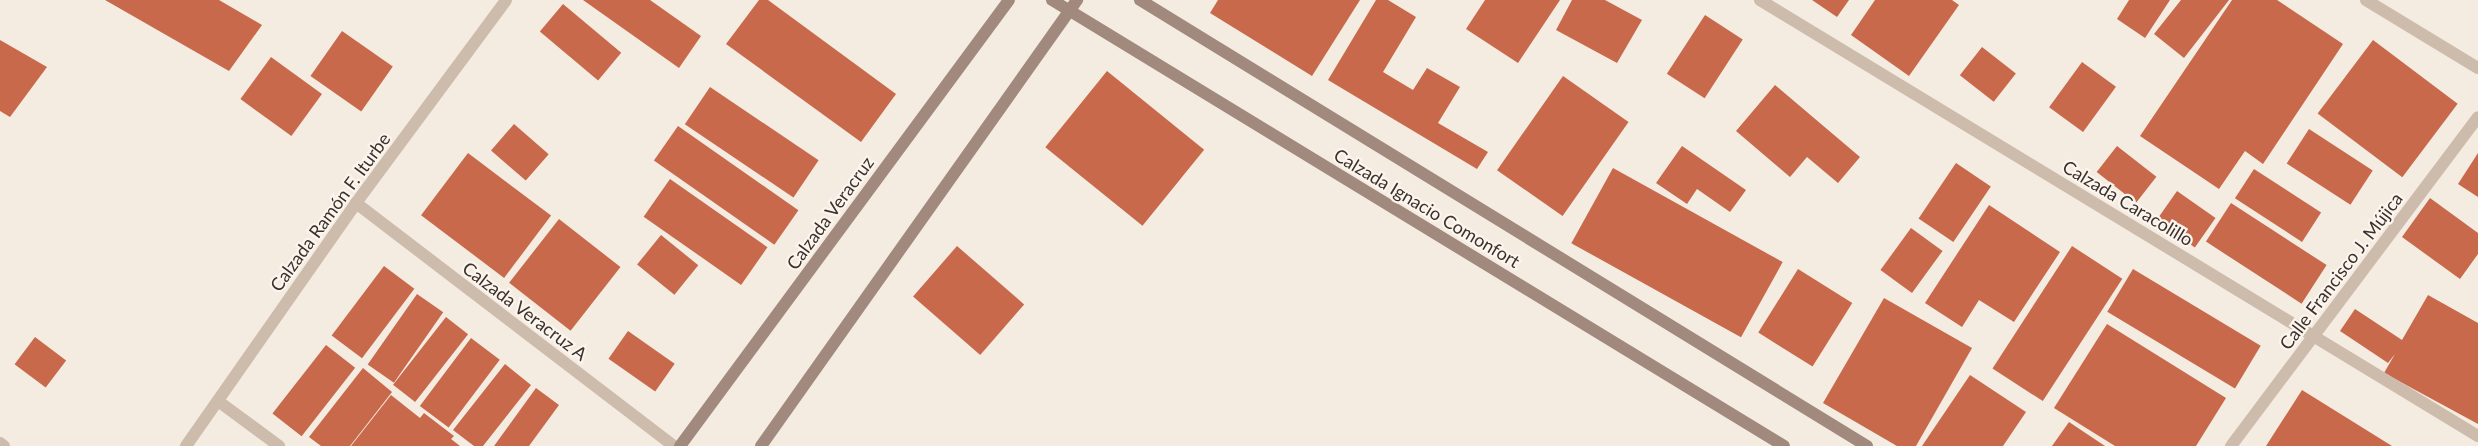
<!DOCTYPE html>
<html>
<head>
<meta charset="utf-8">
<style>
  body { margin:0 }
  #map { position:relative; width:2478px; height:446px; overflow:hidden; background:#f4ebe1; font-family:Lato,sans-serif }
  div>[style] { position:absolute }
  .building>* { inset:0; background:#c8694b; transform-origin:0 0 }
  .street>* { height:12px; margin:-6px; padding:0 6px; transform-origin:6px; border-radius:6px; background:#cdbbac }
  .secondary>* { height:12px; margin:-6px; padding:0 6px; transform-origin:6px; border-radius:6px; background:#a18a7d }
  span { translate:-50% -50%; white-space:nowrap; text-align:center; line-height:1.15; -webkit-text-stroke:4.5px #fbf5ee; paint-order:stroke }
  .street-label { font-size:18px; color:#3b302b }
</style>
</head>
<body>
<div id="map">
  <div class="building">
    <div style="clip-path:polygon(105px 0,219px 0,262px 25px,229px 71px)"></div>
    <div style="clip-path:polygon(583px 0,650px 0,701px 36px,679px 68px)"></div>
    <div style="clip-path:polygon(759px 0,768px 0,896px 94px,861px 142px,726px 44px)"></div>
    <div style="clip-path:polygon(1218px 0,1360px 0,1312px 76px,1210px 13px)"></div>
    <div style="clip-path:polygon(1376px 0,1388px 0,1416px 17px,1383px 72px,1413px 90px,1427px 68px,1460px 87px,1438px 123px,1488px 152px,1477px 169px,1328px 80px)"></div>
    <div style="clip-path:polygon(1485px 0,1560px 0,1518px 63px,1466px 29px)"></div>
    <div style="clip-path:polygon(1572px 0,1605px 0,1642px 20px,1617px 63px,1556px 30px)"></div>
    <div style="clip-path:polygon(1812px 0,1849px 0,1837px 17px)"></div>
    <div style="clip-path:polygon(1875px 0,1952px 0,1959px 5px,1909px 76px,1851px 35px)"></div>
    <div style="clip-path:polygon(2129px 0,2170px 0,2145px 38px,2117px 19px)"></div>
    <div style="clip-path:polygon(2181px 0,2229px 0,2184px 58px,2154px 34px)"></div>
    <div style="clip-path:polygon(2232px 0,2277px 0,2343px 44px,2263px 164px,2245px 151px,2219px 189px,2140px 136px)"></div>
    <div style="left:563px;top:4px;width:76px;height:36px;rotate:40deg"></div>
    <div style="left:1705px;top:15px;width:45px;height:70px;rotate:33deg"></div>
    <div style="left:342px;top:31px;width:62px;height:55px;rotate:35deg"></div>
    <div style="clip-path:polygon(0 40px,47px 67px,10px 117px,0 111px)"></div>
    <div style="left:2373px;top:40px;width:106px;height:92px;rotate:37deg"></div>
    <div style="left:1982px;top:47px;width:43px;height:36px;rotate:38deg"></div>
    <div style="left:271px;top:57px;width:63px;height:52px;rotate:36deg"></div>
    <div style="left:2082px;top:62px;width:42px;height:56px;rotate:36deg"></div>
    <div style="left:1107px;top:71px;width:125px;height:98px;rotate:39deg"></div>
    <div style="left:1563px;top:76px;width:80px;height:115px;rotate:35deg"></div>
    <div style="clip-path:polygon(1775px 85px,1860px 157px,1838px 183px,1807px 157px,1790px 177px,1736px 131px)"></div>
    <div style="left:710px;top:87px;width:131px;height:45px;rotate:34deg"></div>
    <div style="left:514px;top:124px;width:46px;height:35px;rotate:41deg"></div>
    <div style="left:678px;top:126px;width:147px;height:42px;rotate:35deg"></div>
    <div style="left:2309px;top:129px;width:76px;height:41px;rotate:33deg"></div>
    <div style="clip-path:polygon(1682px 146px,1746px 190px,1730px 212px,1697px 189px,1687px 204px,1656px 183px)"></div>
    <div style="left:2117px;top:146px;width:50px;height:33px;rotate:38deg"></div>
    <div style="left:468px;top:153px;width:104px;height:78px;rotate:37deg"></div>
    <div style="clip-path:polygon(2478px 153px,2478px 197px,2458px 184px)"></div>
    <div style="left:1956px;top:163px;width:42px;height:67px;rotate:34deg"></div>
    <div style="left:1613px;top:168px;width:194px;height:86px;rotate:29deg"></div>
    <div style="left:2254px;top:169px;width:80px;height:35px;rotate:33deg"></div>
    <div style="left:670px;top:179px;width:119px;height:46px;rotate:35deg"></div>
    <div style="left:2177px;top:191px;width:47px;height:36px;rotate:35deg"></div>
    <div style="clip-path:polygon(2430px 198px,2478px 233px,2478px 254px,2460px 279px,2402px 237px)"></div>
    <div style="left:2231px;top:203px;width:114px;height:46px;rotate:33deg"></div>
    <div style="clip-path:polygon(1989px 205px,2060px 252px,2014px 322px,1979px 300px,1962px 327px,1925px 303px)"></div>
    <div style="left:559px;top:219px;width:78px;height:81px;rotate:38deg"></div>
    <div style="left:1911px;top:228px;width:39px;height:52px;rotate:36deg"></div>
    <div style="left:661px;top:235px;width:48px;height:38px;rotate:39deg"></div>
    <div style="left:957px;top:246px;width:89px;height:67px;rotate:41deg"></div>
    <div style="left:2072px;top:246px;width:60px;height:146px;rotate:33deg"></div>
    <div style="left:384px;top:266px;width:38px;height:87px;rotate:37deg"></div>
    <div style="left:1798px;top:269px;width:64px;height:75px;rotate:32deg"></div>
    <div style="left:2133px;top:269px;width:149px;height:50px;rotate:31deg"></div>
    <div style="left:417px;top:294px;width:32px;height:86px;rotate:35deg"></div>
    <div style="clip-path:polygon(2428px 295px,2478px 323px,2478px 424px,2384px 373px,2395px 354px,2388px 363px,2340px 331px,2355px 309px,2402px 340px)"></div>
    <div style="clip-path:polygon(1884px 298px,1972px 348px,1916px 446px,1897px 446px,1823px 403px)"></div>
    <div style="left:446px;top:317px;width:28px;height:86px;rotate:38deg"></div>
    <div style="clip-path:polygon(2107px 324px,2226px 398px,2196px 446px,2115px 446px,2054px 408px)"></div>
    <div style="left:628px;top:331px;width:57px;height:34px;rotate:35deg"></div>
    <div style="left:35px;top:337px;width:39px;height:34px;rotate:37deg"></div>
    <div style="left:471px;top:338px;width:36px;height:85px;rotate:37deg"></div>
    <div style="left:326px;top:345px;width:37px;height:87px;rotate:38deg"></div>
    <div style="clip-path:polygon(505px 364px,531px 385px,483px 446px,474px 446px,453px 430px)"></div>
    <div style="clip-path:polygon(363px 368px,392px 392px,350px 446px,321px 446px,309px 437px)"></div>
    <div style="clip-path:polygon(1970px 375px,2026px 412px,2003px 446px,1922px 446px)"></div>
    <div style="clip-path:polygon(536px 388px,559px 405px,529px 446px,494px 446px)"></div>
    <div style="clip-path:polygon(2302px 390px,2392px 446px,2266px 446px)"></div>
    <div style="clip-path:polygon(391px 395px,420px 418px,424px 413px,454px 436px,451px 439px,460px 446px,351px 446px)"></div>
    <div style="clip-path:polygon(2069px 422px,2105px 446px,2052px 446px)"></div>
  </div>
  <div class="street">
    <div style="left:1760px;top:0;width:840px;rotate:31.27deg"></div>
    <div style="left:2366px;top:0;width:131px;rotate:31.3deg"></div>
    <div style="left:356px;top:203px;width:400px;rotate:37.4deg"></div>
    <div style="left:218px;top:401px;width:76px;rotate:36.4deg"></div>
    <div style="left:0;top:443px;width:5px;rotate:37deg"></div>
    <div style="left:186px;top:446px;width:297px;rotate:-55deg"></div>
    <div style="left:356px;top:203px;width:252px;rotate:-53.5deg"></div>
    <div style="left:2231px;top:446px;width:411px;rotate:-53.1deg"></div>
  </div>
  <div class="secondary">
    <div style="left:1052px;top:0;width:857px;rotate:31.35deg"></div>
    <div style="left:1140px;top:0;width:853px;rotate:31.53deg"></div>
    <div style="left:680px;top:446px;width:554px;rotate:-53.58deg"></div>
    <div style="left:761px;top:446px;width:547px;rotate:-54.68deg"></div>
  </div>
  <div class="street-label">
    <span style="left:2128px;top:203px;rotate:31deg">Calzada Caracolillo</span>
    <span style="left:1427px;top:208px;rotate:31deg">Calzada Ignacio Comonfort</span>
    <span style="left:330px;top:212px;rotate:-54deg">Calzada Ramón F. Iturbe</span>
    <span style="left:830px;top:213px;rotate:-54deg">Calzada Veracruz</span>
    <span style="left:2341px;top:271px;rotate:-53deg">Calle Francisco J. Mújica</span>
    <span style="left:525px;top:311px;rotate:37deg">Calzada Veracruz A</span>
  </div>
</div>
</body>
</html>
